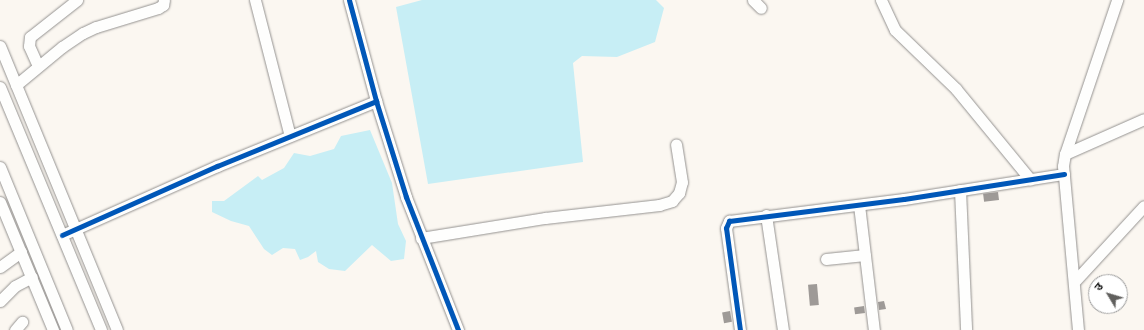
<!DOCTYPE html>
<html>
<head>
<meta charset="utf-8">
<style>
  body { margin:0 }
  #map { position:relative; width:1144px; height:330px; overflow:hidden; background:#fbf7f1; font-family:"Zilla Slab","Noto Sans Devanagari",serif }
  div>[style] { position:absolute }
  .water>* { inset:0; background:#c7eef5 }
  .building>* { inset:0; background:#9e9a97; transform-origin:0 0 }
  .roads { filter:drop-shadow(0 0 1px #949290) drop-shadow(0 0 1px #949290) }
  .minor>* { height:11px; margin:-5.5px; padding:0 5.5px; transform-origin:5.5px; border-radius:5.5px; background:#fefefd }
  .cycleway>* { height:5px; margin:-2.5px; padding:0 2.5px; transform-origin:2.5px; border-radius:2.5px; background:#0057b8 }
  span { translate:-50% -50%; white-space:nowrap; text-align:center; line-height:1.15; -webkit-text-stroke:4px #fff; paint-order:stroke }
  .north { position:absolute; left:1088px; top:274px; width:40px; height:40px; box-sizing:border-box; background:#fff; border:1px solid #9e9e9e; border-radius:50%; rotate:308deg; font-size:11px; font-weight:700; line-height:16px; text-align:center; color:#0d0d0d }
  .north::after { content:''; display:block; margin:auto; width:14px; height:18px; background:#605f5d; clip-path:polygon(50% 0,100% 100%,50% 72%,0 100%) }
</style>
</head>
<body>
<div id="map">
  <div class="water">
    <div style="clip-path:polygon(422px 0,656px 0,664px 8px,655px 42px,617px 57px,582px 56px,573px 63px,583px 162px,428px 184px,396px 7px)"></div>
    <div style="clip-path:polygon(370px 130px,392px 183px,398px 224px,406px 241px,404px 259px,391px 261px,372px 245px,345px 271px,329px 269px,318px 262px,316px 251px,308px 257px,300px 260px,295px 249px,283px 248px,272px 255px,264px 249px,249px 226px,231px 221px,212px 212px,212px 201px,224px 201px,258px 176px,262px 180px,284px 168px,294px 153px,310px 156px,334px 149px,341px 136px)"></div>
  </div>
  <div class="building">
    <div style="left:998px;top:192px;width:8px;height:15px;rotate:83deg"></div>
    <div style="left:817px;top:284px;width:21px;height:9px;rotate:85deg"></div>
    <div style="clip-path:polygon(884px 301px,886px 309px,879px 310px,878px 302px)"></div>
    <div style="left:864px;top:306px;width:7px;height:10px;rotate:82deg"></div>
    <div style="left:730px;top:311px;width:11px;height:8px;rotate:80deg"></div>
  </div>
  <div class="roads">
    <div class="minor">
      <div style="left:255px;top:0;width:140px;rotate:75.6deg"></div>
      <div style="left:349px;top:0;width:105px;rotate:75deg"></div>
      <div style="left:376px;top:101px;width:101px;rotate:72.6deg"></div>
      <div style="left:406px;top:197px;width:143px;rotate:68.6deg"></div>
      <div style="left:753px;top:0;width:11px;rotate:45deg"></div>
      <div style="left:881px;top:0;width:33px;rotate:65deg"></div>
      <div style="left:895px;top:30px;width:85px;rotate:44deg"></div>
      <div style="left:956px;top:89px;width:117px;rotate:50.6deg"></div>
      <div style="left:0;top:46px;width:307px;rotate:67.6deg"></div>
      <div style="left:38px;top:66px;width:22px;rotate:-114deg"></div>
      <div style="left:29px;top:46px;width:9px;rotate:-84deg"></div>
      <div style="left:30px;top:37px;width:60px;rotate:-38.2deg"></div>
      <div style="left:16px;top:85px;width:60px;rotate:-39.6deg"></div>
      <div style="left:62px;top:47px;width:25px;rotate:-34deg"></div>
      <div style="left:83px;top:33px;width:14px;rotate:-25deg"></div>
      <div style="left:96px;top:27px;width:65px;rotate:-17deg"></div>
      <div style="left:158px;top:8px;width:6px;rotate:-31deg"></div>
      <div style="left:163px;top:5px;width:5px;rotate:-79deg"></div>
      <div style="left:0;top:87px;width:263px;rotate:67.4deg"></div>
      <div style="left:1065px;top:154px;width:86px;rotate:-23.9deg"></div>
      <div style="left:0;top:167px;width:176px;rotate:67.7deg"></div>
      <div style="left:960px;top:190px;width:140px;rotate:87.5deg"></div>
      <div style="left:0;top:202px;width:139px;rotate:67.5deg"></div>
      <div style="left:859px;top:205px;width:126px;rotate:83.2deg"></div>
      <div style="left:766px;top:215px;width:116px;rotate:81.6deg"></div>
      <div style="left:62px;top:235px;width:170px;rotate:-24deg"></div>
      <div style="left:217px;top:166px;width:172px;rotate:-22.2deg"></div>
      <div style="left:421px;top:238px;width:126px;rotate:-9.2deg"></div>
      <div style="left:545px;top:218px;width:115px;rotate:-6.5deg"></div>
      <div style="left:659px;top:205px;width:14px;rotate:-17deg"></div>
      <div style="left:672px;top:201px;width:11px;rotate:-49deg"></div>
      <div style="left:679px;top:193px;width:11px;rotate:-75deg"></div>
      <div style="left:682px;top:182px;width:38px;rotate:-99deg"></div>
      <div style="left:826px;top:259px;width:39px;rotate:-6deg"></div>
      <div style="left:0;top:267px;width:26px;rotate:-36deg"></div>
      <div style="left:1074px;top:282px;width:103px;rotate:-47.4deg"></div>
      <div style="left:0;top:301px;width:21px;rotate:-45deg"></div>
      <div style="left:15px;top:286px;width:19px;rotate:-28deg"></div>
      <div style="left:15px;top:330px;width:11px;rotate:-49deg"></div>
      <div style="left:740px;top:330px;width:103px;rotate:-97.8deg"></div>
      <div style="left:726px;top:228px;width:8px;rotate:-67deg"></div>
      <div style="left:729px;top:221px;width:176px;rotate:-7.2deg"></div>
      <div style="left:904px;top:199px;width:162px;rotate:-8.9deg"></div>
      <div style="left:1078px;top:330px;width:165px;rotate:-95.2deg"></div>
      <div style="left:1063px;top:166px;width:12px;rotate:-81deg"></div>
      <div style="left:1065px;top:154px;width:163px;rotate:-71.3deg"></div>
    </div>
  </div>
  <div class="cycleway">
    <div style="left:349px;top:0;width:105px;rotate:75deg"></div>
    <div style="left:376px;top:101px;width:101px;rotate:72.6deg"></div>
    <div style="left:406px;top:197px;width:143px;rotate:68.6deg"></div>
    <div style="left:62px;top:235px;width:170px;rotate:-24deg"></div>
    <div style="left:217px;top:166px;width:172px;rotate:-22.2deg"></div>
    <div style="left:740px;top:330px;width:103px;rotate:-97.8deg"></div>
    <div style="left:726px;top:228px;width:8px;rotate:-67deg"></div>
    <div style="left:729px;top:221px;width:176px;rotate:-7.2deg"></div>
    <div style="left:904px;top:199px;width:162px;rotate:-8.9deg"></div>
  </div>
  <div class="north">उ</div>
</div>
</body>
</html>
